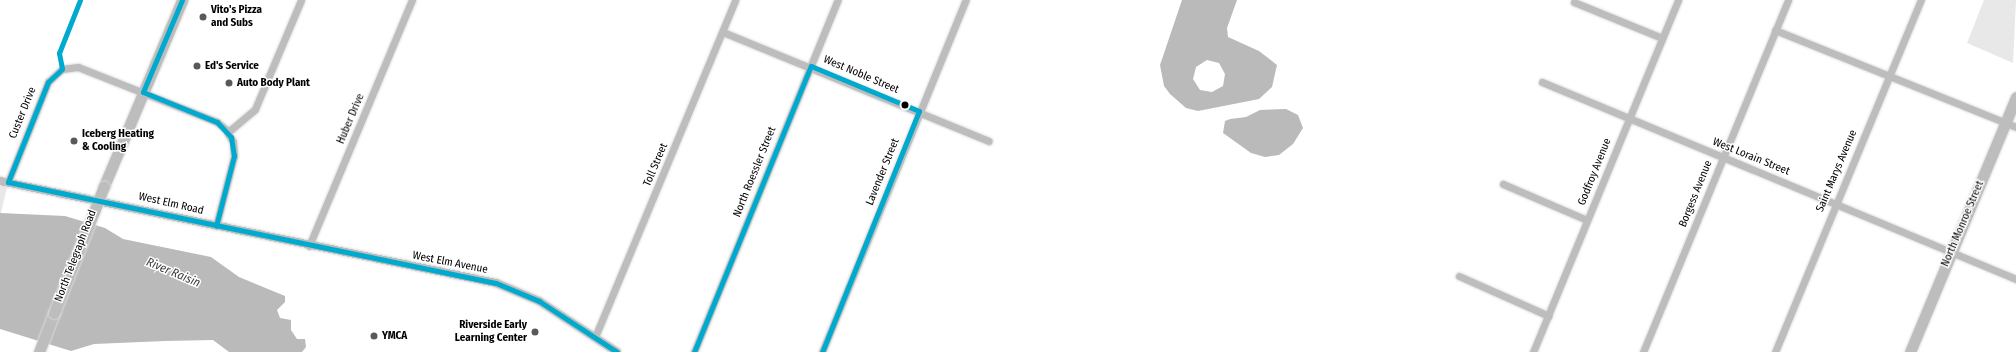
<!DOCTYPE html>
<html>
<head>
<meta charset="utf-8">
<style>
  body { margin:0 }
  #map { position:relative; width:2016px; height:352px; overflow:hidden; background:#fff; font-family:"Fira Sans Condensed",sans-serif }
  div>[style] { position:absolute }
  .green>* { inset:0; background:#e8e8e8 }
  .water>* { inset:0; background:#bababa }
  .roads { filter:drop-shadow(0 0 1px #dbdbdb) drop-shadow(0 0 1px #dbdbdb) }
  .minor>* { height:7px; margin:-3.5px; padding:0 3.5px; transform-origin:3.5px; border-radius:3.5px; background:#bdbdbd }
  .tertiary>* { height:8px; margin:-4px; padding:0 4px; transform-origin:4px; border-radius:4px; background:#bdbdbd }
  .primary>* { height:11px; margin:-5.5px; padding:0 5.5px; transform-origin:5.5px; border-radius:5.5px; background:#bdbdbd }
  .bridges { filter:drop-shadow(0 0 1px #dbdbdb) drop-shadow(0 0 1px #dbdbdb) }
  .primary-bridge>* { height:11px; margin:-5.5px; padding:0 5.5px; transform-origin:5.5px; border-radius:5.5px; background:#bdbdbd }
  .bus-1>* { height:5px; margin:-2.5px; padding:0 2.5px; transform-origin:2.5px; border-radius:2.5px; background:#00a9ce }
  .dots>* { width:11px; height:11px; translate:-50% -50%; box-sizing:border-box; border:2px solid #fff; border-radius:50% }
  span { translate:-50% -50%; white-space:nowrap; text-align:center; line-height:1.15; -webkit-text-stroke:3px #fff; paint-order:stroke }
  .poi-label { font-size:11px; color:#000; font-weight:700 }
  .left { translate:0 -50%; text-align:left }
  .right { translate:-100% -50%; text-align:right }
  .street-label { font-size:11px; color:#000 }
  .water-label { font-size:12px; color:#3d3d3d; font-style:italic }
</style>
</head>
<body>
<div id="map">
  <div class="green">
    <div style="clip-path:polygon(1984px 0,2016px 0,2013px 63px,1967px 43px)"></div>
    <div style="clip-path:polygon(0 186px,7px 187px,1px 213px,0 213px)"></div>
  </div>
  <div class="water">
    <div style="clip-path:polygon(evenodd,1182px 0,1237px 0,1227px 28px,1228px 37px,1259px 51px,1277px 65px,1272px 87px,1259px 99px,1198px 111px,1186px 108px,1170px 94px,1164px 86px,1160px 65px,1182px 0,1207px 60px,1219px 63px,1225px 74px,1223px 86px,1212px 92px,1200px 90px,1193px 79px,1196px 67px,1207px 60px)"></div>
    <div style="clip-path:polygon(1286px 109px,1298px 115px,1303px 128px,1293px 144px,1279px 155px,1265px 157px,1251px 153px,1223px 133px,1225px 121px,1230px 119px,1246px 117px,1260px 110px)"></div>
    <div style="clip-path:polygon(0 213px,65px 216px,105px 228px,123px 239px,211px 257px,239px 277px,285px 296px,285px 302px,277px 310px,280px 318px,291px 320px,291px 330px,297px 339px,305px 339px,306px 347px,302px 352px,229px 352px,213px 340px,165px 341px,94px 344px,71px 351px,0 329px)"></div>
  </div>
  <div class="roads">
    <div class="minor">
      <div style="left:1574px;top:2px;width:95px;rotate:22.2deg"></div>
      <div style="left:1775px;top:30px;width:260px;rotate:21.9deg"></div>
      <div style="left:723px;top:32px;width:287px;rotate:22.3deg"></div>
      <div style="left:1542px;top:82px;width:513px;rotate:22.57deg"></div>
      <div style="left:228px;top:132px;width:35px;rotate:-40deg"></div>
      <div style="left:255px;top:109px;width:118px;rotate:-67.1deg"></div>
      <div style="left:8px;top:182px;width:108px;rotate:-68.2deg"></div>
      <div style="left:48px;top:82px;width:19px;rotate:-43deg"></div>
      <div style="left:62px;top:69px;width:16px;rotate:-7deg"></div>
      <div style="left:78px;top:67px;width:149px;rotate:21.6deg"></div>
      <div style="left:217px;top:122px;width:11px;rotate:41deg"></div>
      <div style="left:225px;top:129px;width:15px;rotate:58deg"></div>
      <div style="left:233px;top:142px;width:14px;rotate:86deg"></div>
      <div style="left:234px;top:156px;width:72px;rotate:104.4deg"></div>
      <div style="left:1503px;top:184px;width:91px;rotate:23.2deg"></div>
      <div style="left:309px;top:246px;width:267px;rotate:-67.3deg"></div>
      <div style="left:1459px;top:276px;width:98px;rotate:24deg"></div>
      <div style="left:595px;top:337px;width:365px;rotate:-67.4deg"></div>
      <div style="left:694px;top:352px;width:380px;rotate:-67.8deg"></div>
      <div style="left:822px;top:352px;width:380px;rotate:-67.8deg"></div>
      <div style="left:1533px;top:352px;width:381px;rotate:-67.6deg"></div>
      <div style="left:1643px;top:352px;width:381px;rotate:-67.6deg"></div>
      <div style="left:1775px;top:352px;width:381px;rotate:-67.5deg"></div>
    </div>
    <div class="tertiary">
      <div style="left:0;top:181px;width:506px;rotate:11.62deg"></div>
      <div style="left:496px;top:283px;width:47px;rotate:22.7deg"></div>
      <div style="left:539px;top:301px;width:93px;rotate:33.2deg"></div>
    </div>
    <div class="primary">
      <div style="left:104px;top:186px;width:202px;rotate:-67.2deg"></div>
      <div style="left:39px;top:352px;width:42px;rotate:-69deg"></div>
      <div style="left:1910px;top:352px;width:276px;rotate:-67.4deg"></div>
    </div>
  </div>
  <div class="bridges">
    <div class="primary-bridge">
      <div style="left:54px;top:313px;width:136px;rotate:-68.5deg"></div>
    </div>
  </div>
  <div class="bus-1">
    <div style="left:80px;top:0;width:57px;rotate:111.6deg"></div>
    <div style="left:59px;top:53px;width:16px;rotate:79deg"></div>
    <div style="left:62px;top:69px;width:19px;rotate:137deg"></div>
    <div style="left:48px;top:82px;width:108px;rotate:111.8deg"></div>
    <div style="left:8px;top:182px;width:498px;rotate:11.7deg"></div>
    <div style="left:496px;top:283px;width:47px;rotate:22.7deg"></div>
    <div style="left:539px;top:301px;width:93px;rotate:33.2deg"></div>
    <div style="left:182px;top:0;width:100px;rotate:113deg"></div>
    <div style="left:143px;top:92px;width:80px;rotate:22.1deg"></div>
    <div style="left:217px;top:122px;width:21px;rotate:47deg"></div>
    <div style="left:231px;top:137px;width:19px;rotate:81deg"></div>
    <div style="left:234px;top:156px;width:72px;rotate:104.4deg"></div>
    <div style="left:694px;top:352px;width:309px;rotate:-67.8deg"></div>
    <div style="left:811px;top:66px;width:117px;rotate:22.6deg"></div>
    <div style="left:919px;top:111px;width:260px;rotate:111.9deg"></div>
  </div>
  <div class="dots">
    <div style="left:203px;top:17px;background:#595959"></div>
    <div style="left:197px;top:66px;background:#595959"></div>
    <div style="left:229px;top:83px;background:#595959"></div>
    <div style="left:905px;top:105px;background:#000"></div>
    <div style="left:74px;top:141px;background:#595959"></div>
    <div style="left:535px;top:332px;background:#595959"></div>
    <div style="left:374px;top:336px;background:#595959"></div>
  </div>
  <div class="poi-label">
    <span class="left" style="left:211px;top:17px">Vito's Pizza<br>and Subs</span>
    <span class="left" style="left:205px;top:66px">Ed's Service</span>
    <span class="left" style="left:237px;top:83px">Auto Body Plant</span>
    <span class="left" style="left:82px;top:141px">Iceberg Heating<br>&amp; Cooling</span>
    <span class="right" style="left:527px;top:332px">Riverside Early<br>Learning Center</span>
    <span class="left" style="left:382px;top:336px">YMCA</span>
  </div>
  <div class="street-label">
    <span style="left:861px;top:75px;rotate:23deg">West Noble Street</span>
    <span style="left:23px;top:113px;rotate:-68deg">Custer Drive</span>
    <span style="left:351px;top:119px;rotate:-67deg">Huber Drive</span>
    <span style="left:1751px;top:157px;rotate:22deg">West Lorain Street</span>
    <span style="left:656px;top:165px;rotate:-67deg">Toll Street</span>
    <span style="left:1837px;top:171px;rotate:-67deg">Saint Marys Avenue</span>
    <span style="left:755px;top:172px;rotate:-68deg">North Roessler Street</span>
    <span style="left:883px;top:172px;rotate:-68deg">Lavender Street</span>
    <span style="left:1595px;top:172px;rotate:-68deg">Godfroy Avenue</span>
    <span style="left:1696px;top:194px;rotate:-68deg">Borgess Avenue</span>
    <span style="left:171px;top:204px;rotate:13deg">West Elm Road</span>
    <span style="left:1963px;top:224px;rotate:-67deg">North Monroe Street</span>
    <span style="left:76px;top:256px;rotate:-69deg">North Telegraph Road</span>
    <span style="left:450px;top:263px;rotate:11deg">West Elm Avenue</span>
  </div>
  <div class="water-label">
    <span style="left:173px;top:273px;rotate:23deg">River Raisin</span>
  </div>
</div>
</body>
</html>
